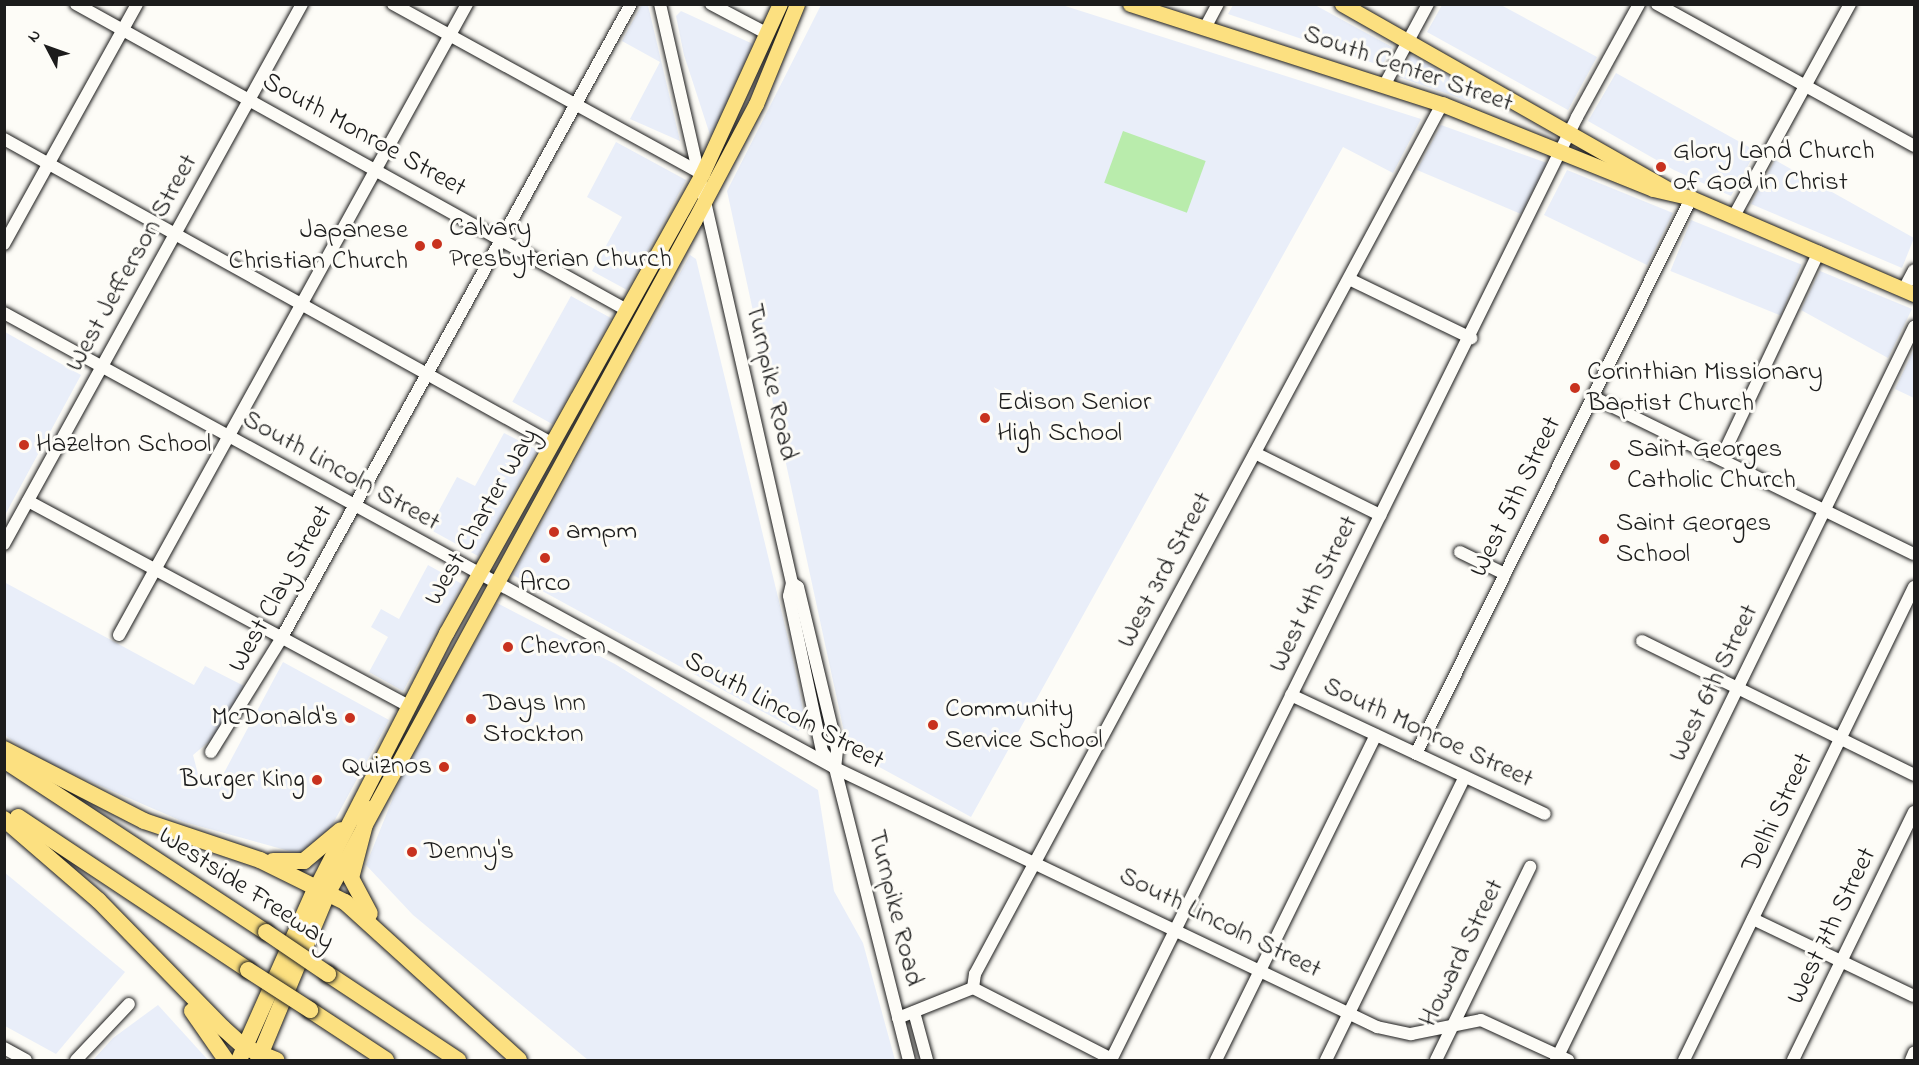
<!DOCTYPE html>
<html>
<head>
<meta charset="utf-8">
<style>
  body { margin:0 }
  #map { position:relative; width:1919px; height:1065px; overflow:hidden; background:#fdfcf7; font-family:"Indie Flower",sans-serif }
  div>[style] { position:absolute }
  .built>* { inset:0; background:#e9eef9; transform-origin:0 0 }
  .green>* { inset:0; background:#b9ecac; transform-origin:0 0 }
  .roads { filter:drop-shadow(0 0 2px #1c1c1c) drop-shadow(0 0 2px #1c1c1c) }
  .minor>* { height:12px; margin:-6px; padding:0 6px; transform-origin:6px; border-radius:6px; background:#fdfcf7 }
  .major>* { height:15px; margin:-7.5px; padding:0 7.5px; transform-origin:7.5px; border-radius:7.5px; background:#fce080 }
  .highway>* { height:16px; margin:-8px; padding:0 8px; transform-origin:8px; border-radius:8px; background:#fce080 }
  .bridges { filter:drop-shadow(0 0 2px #1c1c1c) drop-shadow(0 0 2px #1c1c1c) }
  .highway-bridge>* { height:16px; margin:-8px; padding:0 8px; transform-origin:8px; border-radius:8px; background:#fce080 }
  .dots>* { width:16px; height:16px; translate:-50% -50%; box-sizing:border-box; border:3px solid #fdfcf7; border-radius:50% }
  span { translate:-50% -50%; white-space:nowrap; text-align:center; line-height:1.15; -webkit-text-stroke:6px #fdfcf7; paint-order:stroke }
  .street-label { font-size:27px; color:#1c1c1c }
  .poi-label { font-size:27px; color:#1c1c1c }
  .left { translate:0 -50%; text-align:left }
  .right { translate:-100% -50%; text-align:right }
  .frame { position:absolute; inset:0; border:6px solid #1c1c1c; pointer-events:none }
  .north { position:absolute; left:18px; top:18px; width:60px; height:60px; -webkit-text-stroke:4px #fdfcf7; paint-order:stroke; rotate:311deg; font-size:16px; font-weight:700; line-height:24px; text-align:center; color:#1c1c1c }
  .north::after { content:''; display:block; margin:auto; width:21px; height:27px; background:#1c1c1c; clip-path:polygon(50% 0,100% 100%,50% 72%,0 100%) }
</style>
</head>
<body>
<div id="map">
  <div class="built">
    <div style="clip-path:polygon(642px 4px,648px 5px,680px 141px,630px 119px,660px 62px,622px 41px)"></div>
    <div style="clip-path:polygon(821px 5px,1062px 5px,1421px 119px,1393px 173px,1343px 147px,971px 817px,848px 750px,727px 191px)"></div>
    <div style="clip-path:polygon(1233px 5px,1315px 5px,1392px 47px,1382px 66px,1228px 14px)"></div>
    <div style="clip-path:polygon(1442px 5px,1501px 5px,1597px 57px,1568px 110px,1427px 32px)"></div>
    <div style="clip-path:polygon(681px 11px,753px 44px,711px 138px,684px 55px,676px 16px)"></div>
    <div style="clip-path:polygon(1411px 55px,1472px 89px,1471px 102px,1399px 77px)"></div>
    <div style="clip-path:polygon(1616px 73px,1756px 151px,1731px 196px,1674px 170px,1588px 121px)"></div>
    <div style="clip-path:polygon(1441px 125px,1547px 163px,1521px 214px,1417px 170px)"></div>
    <div style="clip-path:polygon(616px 142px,686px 180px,627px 290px,592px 271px,622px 217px,587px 197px)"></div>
    <div style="clip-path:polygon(1775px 160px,1914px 238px,1902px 268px,1751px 204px)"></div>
    <div style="clip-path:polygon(1567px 170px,1673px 213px,1647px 265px,1544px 215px)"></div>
    <div style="left:1691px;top:220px;width:119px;height:55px;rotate:22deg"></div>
    <div style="clip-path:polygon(690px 255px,696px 259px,792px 655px,806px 725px,798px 731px,513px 575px)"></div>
    <div style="clip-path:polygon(1820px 271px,1912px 309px,1888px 358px,1801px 310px)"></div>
    <div style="left:571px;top:296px;width:46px;height:121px;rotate:29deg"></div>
    <div style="clip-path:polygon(5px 332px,81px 375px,5px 515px)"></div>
    <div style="clip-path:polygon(1914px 349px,1914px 398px,1895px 389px)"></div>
    <div style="clip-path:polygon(504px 433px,537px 450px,478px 556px,429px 529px,457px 477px,475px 486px)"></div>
    <div style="clip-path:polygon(428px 565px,462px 584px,403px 691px,369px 672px,388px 637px,371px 627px,381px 609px,399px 619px)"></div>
    <div style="clip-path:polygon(4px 582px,194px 685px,205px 666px,244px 686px,218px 734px,193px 755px,198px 774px,217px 786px,283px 662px,389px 720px,330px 829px,300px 854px,184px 822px,34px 757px,5px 735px)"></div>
    <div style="clip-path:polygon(497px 603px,615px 664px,818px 790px,834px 891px,863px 943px,895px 1060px,588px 1060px,413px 915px,366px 865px,405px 768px)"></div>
    <div style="clip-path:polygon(4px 872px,125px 972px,56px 1054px,5px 1026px)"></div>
    <div style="clip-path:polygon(158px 1005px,208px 1060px,93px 1060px,113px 1038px)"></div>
  </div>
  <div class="green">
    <div style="left:1123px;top:131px;width:88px;height:55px;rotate:20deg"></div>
  </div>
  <div class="roads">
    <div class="minor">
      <div style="left:76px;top:4px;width:630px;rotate:29.05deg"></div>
      <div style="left:393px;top:4px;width:353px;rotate:28.8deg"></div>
      <div style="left:660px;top:4px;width:594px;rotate:77.16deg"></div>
      <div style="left:792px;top:583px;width:7px;rotate:34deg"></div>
      <div style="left:798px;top:587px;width:168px;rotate:76.5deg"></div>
      <div style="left:837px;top:750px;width:18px;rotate:96deg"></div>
      <div style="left:711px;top:4px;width:64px;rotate:27.8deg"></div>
      <div style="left:1657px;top:4px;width:294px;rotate:28.9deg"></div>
      <div style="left:1205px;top:28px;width:27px;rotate:-62deg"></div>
      <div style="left:1384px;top:86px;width:93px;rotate:-61.8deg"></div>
      <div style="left:4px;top:139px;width:628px;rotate:29.05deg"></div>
      <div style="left:1734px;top:216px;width:242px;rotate:-61.3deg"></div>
      <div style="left:4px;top:244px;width:274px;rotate:-61deg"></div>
      <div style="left:1349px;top:279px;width:136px;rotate:25.8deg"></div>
      <div style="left:1904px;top:289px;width:21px;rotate:-62deg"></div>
      <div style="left:4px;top:313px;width:947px;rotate:28.7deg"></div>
      <div style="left:835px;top:768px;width:601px;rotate:25.54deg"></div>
      <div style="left:1377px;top:1027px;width:35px;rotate:12deg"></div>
      <div style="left:1411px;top:1034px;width:71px;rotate:-11.3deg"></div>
      <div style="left:1481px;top:1020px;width:96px;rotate:24.7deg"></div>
      <div style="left:1593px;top:397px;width:357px;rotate:26.1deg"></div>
      <div style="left:1255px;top:453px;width:140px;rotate:26.4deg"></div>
      <div style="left:1721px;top:459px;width:229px;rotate:-64.7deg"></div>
      <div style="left:28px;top:501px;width:430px;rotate:28.3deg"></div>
      <div style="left:4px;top:544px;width:617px;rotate:-61.11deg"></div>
      <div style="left:1460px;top:552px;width:50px;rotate:26.1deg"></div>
      <div style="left:792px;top:583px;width:13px;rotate:103deg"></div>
      <div style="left:789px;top:596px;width:158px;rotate:78deg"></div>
      <div style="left:822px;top:751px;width:21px;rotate:53deg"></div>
      <div style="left:835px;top:768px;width:301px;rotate:75.8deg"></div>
      <div style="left:119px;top:635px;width:721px;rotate:-61.12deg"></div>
      <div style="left:1642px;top:641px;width:303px;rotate:26.2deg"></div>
      <div style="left:1291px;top:695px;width:280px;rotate:25.1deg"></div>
      <div style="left:211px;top:752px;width:133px;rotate:-58.2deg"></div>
      <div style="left:281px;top:639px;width:725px;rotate:-61.14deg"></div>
      <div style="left:1416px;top:754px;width:620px;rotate:-63.68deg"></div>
      <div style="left:1753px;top:919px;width:178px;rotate:25.6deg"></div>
      <div style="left:973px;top:988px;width:156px;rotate:27.1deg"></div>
      <div style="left:914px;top:1012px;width:50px;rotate:74.8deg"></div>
      <div style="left:898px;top:1018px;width:81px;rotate:-21.8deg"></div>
      <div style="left:973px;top:988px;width:14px;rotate:-82deg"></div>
      <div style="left:975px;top:974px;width:987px;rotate:-61.77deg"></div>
      <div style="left:4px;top:1048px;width:25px;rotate:29deg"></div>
      <div style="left:76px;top:1060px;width:77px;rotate:-46.6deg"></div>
      <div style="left:1111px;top:1060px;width:1052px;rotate:-63.7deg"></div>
      <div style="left:1577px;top:117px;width:129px;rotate:-61.2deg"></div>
      <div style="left:1216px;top:1060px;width:362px;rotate:-63.8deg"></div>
      <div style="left:1326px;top:1060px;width:314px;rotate:-63.9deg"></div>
      <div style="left:1436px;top:1060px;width:215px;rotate:-64deg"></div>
      <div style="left:1556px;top:1060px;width:816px;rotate:-63.97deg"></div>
      <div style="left:1684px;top:1060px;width:526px;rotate:-64.07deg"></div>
      <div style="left:1793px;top:1060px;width:276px;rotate:-64deg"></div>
      <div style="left:1911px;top:1060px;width:8px;rotate:-67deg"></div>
    </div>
    <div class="major">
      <div style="left:1130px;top:4px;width:328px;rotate:17.8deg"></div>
      <div style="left:1442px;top:104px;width:227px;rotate:21.9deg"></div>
      <div style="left:1653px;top:189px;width:39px;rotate:13deg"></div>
      <div style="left:1691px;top:198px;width:243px;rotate:23.3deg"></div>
      <div style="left:1342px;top:4px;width:374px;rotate:29.6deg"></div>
      <div style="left:315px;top:889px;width:288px;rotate:-62.9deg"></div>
      <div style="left:446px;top:633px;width:526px;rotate:-60.85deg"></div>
      <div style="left:702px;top:174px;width:187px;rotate:-65.4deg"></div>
      <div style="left:327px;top:894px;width:767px;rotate:-61.4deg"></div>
      <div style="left:694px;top:221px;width:132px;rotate:-62.1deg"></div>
      <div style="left:756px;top:104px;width:108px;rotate:-67.7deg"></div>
    </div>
    <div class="highway">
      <div style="left:4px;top:749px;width:157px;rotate:27.2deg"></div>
      <div style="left:144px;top:821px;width:122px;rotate:18.6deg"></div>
      <div style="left:260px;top:860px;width:95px;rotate:26.3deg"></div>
      <div style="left:345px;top:902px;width:235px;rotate:42.2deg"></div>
      <div style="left:4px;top:760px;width:313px;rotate:33.3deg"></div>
      <div style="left:369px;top:809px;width:71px;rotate:104.6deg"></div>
      <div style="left:351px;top:878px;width:40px;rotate:62deg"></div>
      <div style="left:18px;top:817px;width:276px;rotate:33.6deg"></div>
      <div style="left:4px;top:819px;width:125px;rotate:40.8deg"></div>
      <div style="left:99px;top:901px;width:177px;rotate:45.7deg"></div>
      <div style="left:223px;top:1028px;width:28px;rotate:42deg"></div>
      <div style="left:244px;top:1047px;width:35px;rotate:22deg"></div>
      <div style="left:273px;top:861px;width:31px"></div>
      <div style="left:304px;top:861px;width:48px;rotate:-40deg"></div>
      <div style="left:328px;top:974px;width:156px;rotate:33.5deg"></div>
      <div style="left:310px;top:1010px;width:91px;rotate:33.3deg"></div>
      <div style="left:192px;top:1011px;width:60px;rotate:55.2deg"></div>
      <div style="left:239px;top:1060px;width:187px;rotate:-66deg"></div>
      <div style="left:258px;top:1060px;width:180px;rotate:-67.4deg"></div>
    </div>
  </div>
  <div class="bridges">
    <div class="highway-bridge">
      <div style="left:266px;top:932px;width:75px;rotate:34.1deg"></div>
      <div style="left:248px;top:970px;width:74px;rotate:32.8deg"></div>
    </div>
  </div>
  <div class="dots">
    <div style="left:1661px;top:167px;background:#c8321e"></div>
    <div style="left:437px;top:244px;background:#c8321e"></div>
    <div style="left:420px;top:246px;background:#c8321e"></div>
    <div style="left:1575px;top:388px;background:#c8321e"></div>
    <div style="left:985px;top:418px;background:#c8321e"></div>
    <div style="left:24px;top:445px;background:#c8321e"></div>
    <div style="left:1615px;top:465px;background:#c8321e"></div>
    <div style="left:554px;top:532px;background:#c8321e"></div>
    <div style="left:1604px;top:539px;background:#c8321e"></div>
    <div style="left:545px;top:558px;background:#c8321e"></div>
    <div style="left:508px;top:647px;background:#c8321e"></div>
    <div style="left:350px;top:718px;background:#c8321e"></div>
    <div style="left:471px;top:719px;background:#c8321e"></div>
    <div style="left:933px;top:725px;background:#c8321e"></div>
    <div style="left:444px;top:767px;background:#c8321e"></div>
    <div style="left:317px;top:780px;background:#c8321e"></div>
    <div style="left:412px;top:852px;background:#c8321e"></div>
  </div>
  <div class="street-label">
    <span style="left:1408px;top:69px;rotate:19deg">South Center Street</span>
    <span style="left:364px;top:135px;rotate:29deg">South Monroe Street</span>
    <span style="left:132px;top:263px;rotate:-61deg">West Jefferson Street</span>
    <span style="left:771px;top:382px;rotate:77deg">Turnpike Road</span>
    <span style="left:341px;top:471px;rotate:29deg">South Lincoln Street</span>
    <span style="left:1516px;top:497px;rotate:-64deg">West 5th Street</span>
    <span style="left:482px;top:517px;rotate:-60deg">West Charter Way</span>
    <span style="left:1165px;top:570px;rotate:-62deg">West 3rd Street</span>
    <span style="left:281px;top:589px;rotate:-61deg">West Clay Street</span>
    <span style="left:1314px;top:594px;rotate:-64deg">West 4th Street</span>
    <span style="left:1714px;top:683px;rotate:-64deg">West 6th Street</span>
    <span style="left:784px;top:711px;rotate:28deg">South Lincoln Street</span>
    <span style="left:1428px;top:733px;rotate:25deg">South Monroe Street</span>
    <span style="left:1778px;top:813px;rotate:-64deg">Delhi Street</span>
    <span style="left:246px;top:889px;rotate:33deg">Westside Freeway</span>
    <span style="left:895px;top:908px;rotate:76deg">Turnpike Road</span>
    <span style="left:1220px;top:923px;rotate:26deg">South Lincoln Street</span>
    <span style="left:1832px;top:926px;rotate:-64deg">West 7th Street</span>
    <span style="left:1462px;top:953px;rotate:-64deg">Howard Street</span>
  </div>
  <div class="poi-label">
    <span class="left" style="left:1673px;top:167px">Glory Land Church<br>of God in Christ</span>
    <span class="left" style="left:449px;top:244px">Calvary<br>Presbyterian Church</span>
    <span class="right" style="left:408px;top:246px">Japanese<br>Christian Church</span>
    <span class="left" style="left:1587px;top:388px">Corinthian Missionary<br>Baptist Church</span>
    <span class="left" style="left:997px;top:418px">Edison Senior<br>High School</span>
    <span class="left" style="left:36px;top:445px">Hazelton School</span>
    <span class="left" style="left:1627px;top:465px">Saint Georges<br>Catholic Church</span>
    <span class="left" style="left:1616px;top:539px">Saint Georges<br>School</span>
    <span class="left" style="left:566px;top:532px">ampm</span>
    <span style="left:545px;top:584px">Arco</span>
    <span class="left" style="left:520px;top:647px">Chevron</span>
    <span class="left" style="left:483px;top:719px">Days Inn<br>Stockton</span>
    <span class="left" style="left:945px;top:725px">Community<br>Service School</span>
    <span class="right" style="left:338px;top:718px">McDonald's</span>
    <span class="right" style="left:432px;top:767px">Quiznos</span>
    <span class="right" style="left:305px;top:780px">Burger King</span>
    <span class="left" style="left:424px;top:852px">Denny's</span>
  </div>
  <div class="frame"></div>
  <div class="north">N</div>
</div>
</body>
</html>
